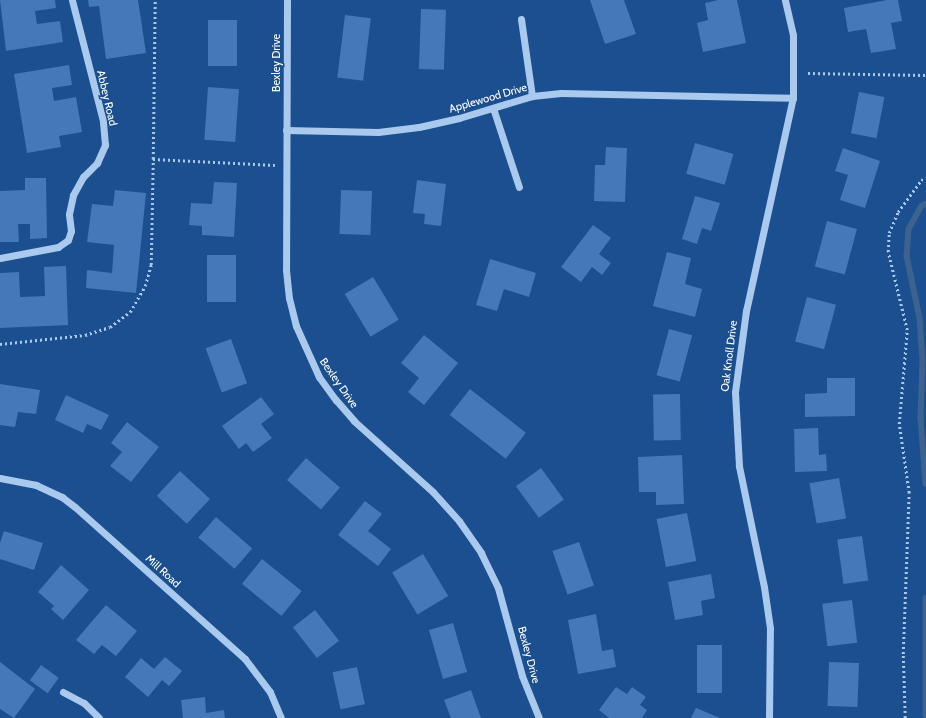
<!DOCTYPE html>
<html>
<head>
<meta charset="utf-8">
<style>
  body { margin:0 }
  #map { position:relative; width:926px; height:718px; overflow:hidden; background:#1b4f8f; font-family:Cabin,sans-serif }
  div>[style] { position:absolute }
  .stream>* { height:5.5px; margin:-2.75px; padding:0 2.75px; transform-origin:2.75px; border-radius:2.75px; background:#3c6290 }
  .building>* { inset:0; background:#4478b7; transform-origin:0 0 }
  .path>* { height:2.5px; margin-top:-1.25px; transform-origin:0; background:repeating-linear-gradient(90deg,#a9c9ee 0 2px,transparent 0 5px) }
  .minor>* { height:7px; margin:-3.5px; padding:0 3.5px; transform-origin:3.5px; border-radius:3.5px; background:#a9c9ee }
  span { translate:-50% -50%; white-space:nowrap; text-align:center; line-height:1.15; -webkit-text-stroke:3px #1b4f8f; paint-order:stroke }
  .street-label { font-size:11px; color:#fff }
</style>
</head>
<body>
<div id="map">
  <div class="stream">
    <div style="left:926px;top:204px;width:4px;rotate:153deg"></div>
    <div style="left:922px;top:206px;width:26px;rotate:119deg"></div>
    <div style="left:909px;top:229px;width:27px;rotate:94deg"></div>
    <div style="left:907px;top:256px;width:63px;rotate:78.2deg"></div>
    <div style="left:920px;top:318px;width:43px;rotate:86deg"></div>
    <div style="left:923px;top:361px;width:57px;rotate:92deg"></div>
    <div style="left:921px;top:418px;width:66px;rotate:85.7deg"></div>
    <div style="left:926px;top:598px;width:117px;rotate:90deg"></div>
  </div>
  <div class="building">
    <div style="clip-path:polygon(0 0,55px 0,56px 8px,35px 11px,37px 24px,60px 21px,63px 42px,6px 51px)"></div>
    <div style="clip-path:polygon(88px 0,138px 0,146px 53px,106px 59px,99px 6px,89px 7px)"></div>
    <div style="clip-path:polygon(590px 0,624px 0,636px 34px,605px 44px)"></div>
    <div style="clip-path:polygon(718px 0,737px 0,746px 43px,703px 52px,697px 23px,708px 20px,705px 3px)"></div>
    <div style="clip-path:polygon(887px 0,898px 0,902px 21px,891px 23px,896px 49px,871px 53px,866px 29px,848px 32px,844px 8px)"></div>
    <div style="left:421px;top:9px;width:25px;height:60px;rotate:2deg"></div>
    <div style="left:345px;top:15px;width:26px;height:63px;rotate:7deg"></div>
    <div style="left:208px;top:20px;width:29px;height:46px"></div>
    <div style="clip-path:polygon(69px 65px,72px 85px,52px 88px,54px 101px,76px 97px,82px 132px,59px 136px,61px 147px,27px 153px,14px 74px)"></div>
    <div style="left:208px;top:87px;width:31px;height:53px;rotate:4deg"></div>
    <div style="left:859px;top:92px;width:26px;height:42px;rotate:11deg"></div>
    <div style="left:695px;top:143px;width:40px;height:32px;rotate:16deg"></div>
    <div style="clip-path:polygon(606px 147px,627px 148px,625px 202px,594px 201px,595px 165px,605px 165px)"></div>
    <div style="clip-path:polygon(843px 148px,880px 161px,865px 208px,840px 200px,848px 175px,835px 171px)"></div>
    <div style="clip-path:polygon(25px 178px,46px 178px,47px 238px,30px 239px,30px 224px,18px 224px,19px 242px,0 242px,0 191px,25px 190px)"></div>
    <div style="clip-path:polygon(417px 180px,446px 184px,441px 226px,424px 224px,425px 214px,413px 213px)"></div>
    <div style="clip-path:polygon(214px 182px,237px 183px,234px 237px,202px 235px,202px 226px,189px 225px,191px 203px,212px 204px)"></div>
    <div style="clip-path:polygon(115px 190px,146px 193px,136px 293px,86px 288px,87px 270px,112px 273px,114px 245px,87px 242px,92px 204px,113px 206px)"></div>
    <div style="left:341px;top:190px;width:31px;height:44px;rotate:2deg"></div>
    <div style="clip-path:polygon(695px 196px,720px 203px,711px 231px,702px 228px,697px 244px,682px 239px)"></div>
    <div style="left:827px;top:221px;width:31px;height:47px;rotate:15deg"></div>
    <div style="clip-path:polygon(593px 225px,611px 238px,599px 254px,611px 263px,602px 275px,592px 267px,581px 282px,561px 267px)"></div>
    <div style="clip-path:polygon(667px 252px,691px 258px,685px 284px,702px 289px,695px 317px,653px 306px)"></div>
    <div style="left:207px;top:255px;width:29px;height:47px"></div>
    <div style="clip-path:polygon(490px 259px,536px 273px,529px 297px,504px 289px,497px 311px,476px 305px)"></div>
    <div style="clip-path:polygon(66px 266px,68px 325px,0 328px,0 273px,19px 272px,20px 297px,45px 296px,44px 267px)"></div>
    <div style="left:373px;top:277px;width:50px;height:33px;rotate:59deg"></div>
    <div style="left:807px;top:297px;width:30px;height:46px;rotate:15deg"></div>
    <div style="left:669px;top:329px;width:24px;height:48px;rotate:15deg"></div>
    <div style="clip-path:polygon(424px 335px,458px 363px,424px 405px,408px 392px,419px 378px,401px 363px)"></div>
    <div style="left:231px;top:339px;width:47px;height:27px;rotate:70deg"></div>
    <div style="clip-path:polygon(827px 378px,855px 378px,855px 416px,805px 417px,805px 394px,827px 393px)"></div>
    <div style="clip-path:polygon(0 384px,40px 390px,36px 414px,18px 412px,15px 427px,0 425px)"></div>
    <div style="left:470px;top:389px;width:71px;height:33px;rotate:38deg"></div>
    <div style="left:680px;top:394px;width:46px;height:27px;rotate:89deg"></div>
    <div style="clip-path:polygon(66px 395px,109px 415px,101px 430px,87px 424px,83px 433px,55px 420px)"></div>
    <div style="clip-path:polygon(261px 397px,274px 414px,261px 424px,272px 438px,253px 452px,246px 443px,239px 449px,222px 426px)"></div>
    <div style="clip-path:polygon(127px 422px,159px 447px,131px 482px,110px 466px,122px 452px,111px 443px)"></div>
    <div style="clip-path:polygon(818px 428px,819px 455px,826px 454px,827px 471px,795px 472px,794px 429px)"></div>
    <div style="clip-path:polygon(682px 455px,684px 504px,656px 505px,656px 492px,639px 492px,638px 457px)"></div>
    <div style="left:306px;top:458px;width:45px;height:29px;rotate:41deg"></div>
    <div style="left:541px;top:468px;width:39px;height:31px;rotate:54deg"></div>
    <div style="left:180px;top:471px;width:41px;height:34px;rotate:43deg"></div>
    <div style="left:839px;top:478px;width:41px;height:30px;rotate:80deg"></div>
    <div style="clip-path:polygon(365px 501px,382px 514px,368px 531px,391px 549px,378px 566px,338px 535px)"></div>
    <div style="left:687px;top:513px;width:49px;height:31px;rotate:79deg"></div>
    <div style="left:216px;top:517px;width:48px;height:27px;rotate:41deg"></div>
    <div style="clip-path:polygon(4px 531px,43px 543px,34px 570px,0 559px,0 543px)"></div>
    <div style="left:862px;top:536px;width:45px;height:25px;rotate:82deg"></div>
    <div style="left:579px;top:542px;width:46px;height:28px;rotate:71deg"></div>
    <div style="left:423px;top:554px;width:49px;height:36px;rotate:59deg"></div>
    <div style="left:262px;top:559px;width:51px;height:32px;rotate:39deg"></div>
    <div style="clip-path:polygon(61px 565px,89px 590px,63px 620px,51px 609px,54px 606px,38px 592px)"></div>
    <div style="clip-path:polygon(711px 574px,715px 598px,701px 601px,703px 615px,675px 620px,668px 582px)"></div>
    <div style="left:852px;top:600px;width:43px;height:30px;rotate:83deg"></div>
    <div style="clip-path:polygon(106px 605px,137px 631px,116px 656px,102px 645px,94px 654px,76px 640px)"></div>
    <div style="left:315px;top:610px;width:39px;height:28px;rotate:52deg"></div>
    <div style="clip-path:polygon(596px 614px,602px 651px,613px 649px,616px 667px,578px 674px,568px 620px)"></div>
    <div style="left:453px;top:623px;width:51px;height:25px;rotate:74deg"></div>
    <div style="left:697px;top:645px;width:25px;height:48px"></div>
    <div style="clip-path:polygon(165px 657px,182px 671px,169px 686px,162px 680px,148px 697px,125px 677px,141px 658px,154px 669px)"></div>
    <div style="clip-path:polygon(0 662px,35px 689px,14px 718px,0 709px)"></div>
    <div style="left:829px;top:662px;width:30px;height:44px;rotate:2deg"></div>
    <div style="left:41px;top:665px;width:22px;height:19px;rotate:36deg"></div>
    <div style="left:357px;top:667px;width:38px;height:25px;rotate:78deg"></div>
    <div style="clip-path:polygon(616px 687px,627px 694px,632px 687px,646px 697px,640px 705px,647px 710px,642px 718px,609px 718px,599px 710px)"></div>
    <div style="clip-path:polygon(471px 690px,481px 718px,451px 718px,444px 700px)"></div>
    <div style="clip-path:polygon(205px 697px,206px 713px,224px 710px,225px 718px,183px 718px,181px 700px)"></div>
    <div style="clip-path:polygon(696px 708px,720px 718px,691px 718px)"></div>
  </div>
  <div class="path">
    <div style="left:808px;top:73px;width:118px;rotate:1deg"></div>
    <div style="left:153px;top:159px;width:159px;rotate:-89.3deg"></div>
    <div style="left:0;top:344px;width:85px;rotate:-6deg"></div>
    <div style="left:85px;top:335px;width:26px;rotate:-18deg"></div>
    <div style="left:110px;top:327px;width:25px;rotate:-37deg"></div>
    <div style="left:130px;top:312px;width:30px;rotate:-60deg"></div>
    <div style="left:145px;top:286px;width:22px;rotate:-74deg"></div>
    <div style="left:151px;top:265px;width:106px;rotate:-88.9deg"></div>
    <div style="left:153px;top:159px;width:122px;rotate:2.8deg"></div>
    <div style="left:905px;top:718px;width:64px;rotate:-91.8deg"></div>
    <div style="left:903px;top:654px;width:161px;rotate:-87.9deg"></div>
    <div style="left:909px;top:493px;width:70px;rotate:-98.2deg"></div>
    <div style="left:899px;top:424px;width:94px;rotate:-85.1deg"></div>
    <div style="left:907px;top:330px;width:80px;rotate:-103.7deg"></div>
    <div style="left:888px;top:252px;width:19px;rotate:-87deg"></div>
    <div style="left:889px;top:233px;width:23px;rotate:-67deg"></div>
    <div style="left:898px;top:212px;width:39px;rotate:-54deg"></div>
    <div style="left:921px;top:180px;width:5px;rotate:-22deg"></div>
  </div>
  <div class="minor">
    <div style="left:287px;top:0;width:270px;rotate:90.2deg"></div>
    <div style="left:286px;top:270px;width:28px;rotate:84deg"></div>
    <div style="left:289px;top:298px;width:29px;rotate:76deg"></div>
    <div style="left:296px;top:326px;width:56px;rotate:65.7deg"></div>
    <div style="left:319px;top:377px;width:29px;rotate:54deg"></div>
    <div style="left:336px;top:400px;width:28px;rotate:49deg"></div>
    <div style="left:354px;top:421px;width:106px;rotate:41.9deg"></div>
    <div style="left:433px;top:492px;width:39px;rotate:48deg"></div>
    <div style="left:459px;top:521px;width:39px;rotate:55deg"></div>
    <div style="left:481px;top:553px;width:39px;rotate:64deg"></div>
    <div style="left:498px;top:588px;width:91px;rotate:74.7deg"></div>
    <div style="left:522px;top:676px;width:45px;rotate:68deg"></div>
    <div style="left:521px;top:19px;width:78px;rotate:81.9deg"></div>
    <div style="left:493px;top:108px;width:83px;rotate:71.8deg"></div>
    <div style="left:286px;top:130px;width:92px;rotate:1.2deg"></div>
    <div style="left:378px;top:132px;width:41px;rotate:-7deg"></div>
    <div style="left:419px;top:127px;width:41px;rotate:-12.7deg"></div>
    <div style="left:459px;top:118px;width:76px;rotate:-16.8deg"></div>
    <div style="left:532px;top:96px;width:29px;rotate:-6deg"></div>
    <div style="left:561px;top:93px;width:232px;rotate:1.2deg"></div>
    <div style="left:0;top:258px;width:59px;rotate:-10.7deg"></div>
    <div style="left:58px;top:247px;width:12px;rotate:-35deg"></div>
    <div style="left:68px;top:240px;width:9px;rotate:-72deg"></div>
    <div style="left:71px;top:231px;width:17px;rotate:-97deg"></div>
    <div style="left:69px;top:214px;width:19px;rotate:-78deg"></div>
    <div style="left:73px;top:195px;width:21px;rotate:-61deg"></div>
    <div style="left:83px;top:177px;width:20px;rotate:-45deg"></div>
    <div style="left:97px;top:163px;width:20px;rotate:-66deg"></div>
    <div style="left:105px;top:145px;width:24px;rotate:-95deg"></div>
    <div style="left:103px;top:121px;width:125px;rotate:-104.4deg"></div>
    <div style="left:0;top:478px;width:37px;rotate:11deg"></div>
    <div style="left:36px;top:485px;width:29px;rotate:25deg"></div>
    <div style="left:62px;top:497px;width:16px;rotate:38deg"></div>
    <div style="left:75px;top:507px;width:228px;rotate:41.8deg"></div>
    <div style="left:245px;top:659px;width:41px;rotate:52.9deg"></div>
    <div style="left:270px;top:692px;width:28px;rotate:67deg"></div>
    <div style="left:63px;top:692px;width:24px;rotate:28deg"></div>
    <div style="left:84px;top:703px;width:21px;rotate:45deg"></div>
    <div style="left:769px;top:718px;width:90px;rotate:-89.4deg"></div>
    <div style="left:770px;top:628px;width:41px;rotate:-98.3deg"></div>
    <div style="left:764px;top:587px;width:124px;rotate:-101.7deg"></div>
    <div style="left:739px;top:466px;width:74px;rotate:-93.1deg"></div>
    <div style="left:735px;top:392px;width:82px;rotate:-82.3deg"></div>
    <div style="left:746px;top:311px;width:218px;rotate:-77.6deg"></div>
    <div style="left:793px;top:98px;width:63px;rotate:-90deg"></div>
    <div style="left:793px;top:35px;width:36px;rotate:-103deg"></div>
  </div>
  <div class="street-label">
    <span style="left:276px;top:63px;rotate:-90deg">Bexley Drive</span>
    <span style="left:107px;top:98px;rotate:77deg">Abbey Road</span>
    <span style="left:488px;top:98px;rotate:-16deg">Applewood Drive</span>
    <span style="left:729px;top:356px;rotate:-83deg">Oak Knoll Drive</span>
    <span style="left:339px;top:383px;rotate:55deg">Bexley Drive</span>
    <span style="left:163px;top:571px;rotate:42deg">Mill Road</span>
    <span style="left:529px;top:655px;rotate:75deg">Bexley Drive</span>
  </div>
</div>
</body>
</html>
